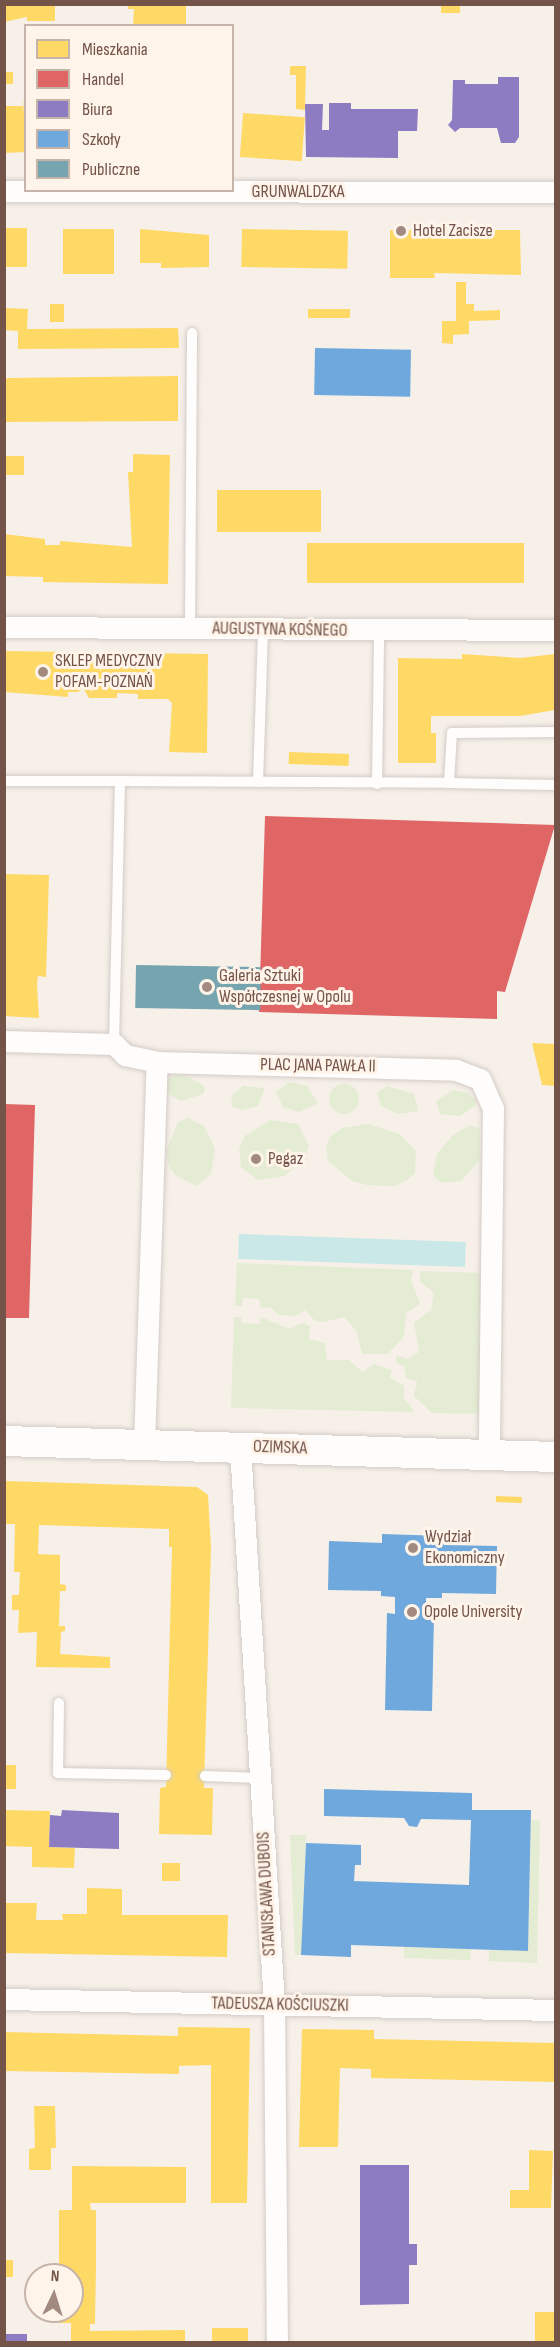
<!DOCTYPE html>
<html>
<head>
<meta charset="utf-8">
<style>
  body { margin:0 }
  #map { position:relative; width:560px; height:2347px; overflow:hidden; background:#f6f0e9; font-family:"Sofia Sans Condensed",sans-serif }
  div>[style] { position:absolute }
  .green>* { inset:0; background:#e4edd3; transform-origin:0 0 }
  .round { border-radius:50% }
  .water>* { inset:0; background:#cae8e7; transform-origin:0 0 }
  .homes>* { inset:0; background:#ffd966; transform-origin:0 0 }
  .shops>* { inset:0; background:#e06666 }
  .offices>* { inset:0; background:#8e7cc3; transform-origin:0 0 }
  .schools>* { inset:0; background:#6fa8dc; transform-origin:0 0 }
  .public>* { inset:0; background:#76a5af; transform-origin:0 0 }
  .roads { filter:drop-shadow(0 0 2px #d4cbc6) drop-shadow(0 0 2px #d4cbc6) }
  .lane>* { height:10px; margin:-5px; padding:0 5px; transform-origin:5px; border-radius:5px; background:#fefdfc }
  .street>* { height:21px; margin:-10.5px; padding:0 10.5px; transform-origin:10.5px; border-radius:10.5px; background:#fefdfc }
  .secondary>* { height:30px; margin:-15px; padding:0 15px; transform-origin:15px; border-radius:15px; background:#fefdfc }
  .dots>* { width:16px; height:16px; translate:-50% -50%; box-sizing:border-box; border:3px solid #fff4e9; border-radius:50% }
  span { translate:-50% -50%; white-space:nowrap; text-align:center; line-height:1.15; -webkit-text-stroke:6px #fff4e9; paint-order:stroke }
  .street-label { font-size:18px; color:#745349 }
  .poi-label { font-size:18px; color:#745349 }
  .left { translate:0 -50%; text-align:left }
  .frame { position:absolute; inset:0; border:6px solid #745349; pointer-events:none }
  .legend { position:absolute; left:24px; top:24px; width:210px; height:168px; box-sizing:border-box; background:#fff4e9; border:2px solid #c7b4a9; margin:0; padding:8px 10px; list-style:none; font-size:18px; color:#745349 }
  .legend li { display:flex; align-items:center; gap:12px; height:30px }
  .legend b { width:30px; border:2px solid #c7b4a9 }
  .north { position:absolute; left:24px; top:2263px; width:60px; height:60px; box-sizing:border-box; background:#fff4e9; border:2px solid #c7b4a9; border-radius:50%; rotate:4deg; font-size:16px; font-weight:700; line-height:24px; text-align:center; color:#745349 }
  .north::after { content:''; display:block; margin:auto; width:21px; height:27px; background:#a28a81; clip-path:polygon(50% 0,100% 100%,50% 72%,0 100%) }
</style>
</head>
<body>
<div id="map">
  <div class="green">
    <div style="clip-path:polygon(179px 1074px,200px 1083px,205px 1088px,203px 1094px,181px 1101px,170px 1095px,166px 1089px,168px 1079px)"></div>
    <div style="clip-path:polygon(289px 1082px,307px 1086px,318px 1103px,299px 1112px,283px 1107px,276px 1092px)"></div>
    <div class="round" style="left:329px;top:1084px;width:30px;height:30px"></div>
    <div style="clip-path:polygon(243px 1086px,265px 1088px,258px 1106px,241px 1110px,231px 1106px,232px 1095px)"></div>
    <div style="clip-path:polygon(387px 1086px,414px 1094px,418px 1111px,398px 1114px,381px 1106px,377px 1093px)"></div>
    <div style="clip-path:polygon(454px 1090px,468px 1093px,476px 1100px,475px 1106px,460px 1116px,440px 1114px,436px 1101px)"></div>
    <div style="clip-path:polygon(188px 1118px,204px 1126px,215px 1149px,211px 1174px,196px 1186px,176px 1176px,169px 1166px,166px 1151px,178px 1122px)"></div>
    <div style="clip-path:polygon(270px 1120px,298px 1124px,309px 1146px,306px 1155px,285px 1176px,258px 1180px,241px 1167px,239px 1149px,245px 1136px)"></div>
    <div style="clip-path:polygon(368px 1124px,400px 1134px,416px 1151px,415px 1173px,406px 1181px,394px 1186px,367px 1185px,352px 1181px,328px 1161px,326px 1147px,330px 1137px,342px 1128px)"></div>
    <div style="clip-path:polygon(470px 1125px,480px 1129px,480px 1160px,461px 1181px,441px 1183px,433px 1175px,437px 1154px,452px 1136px)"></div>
    <div style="clip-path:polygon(237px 1263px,413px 1270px,411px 1280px,420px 1304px,406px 1313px,404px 1336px,388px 1354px,362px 1354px,357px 1332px,344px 1317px,324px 1322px,315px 1321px,305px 1310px,295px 1316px,279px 1315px,270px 1307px,261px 1308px,259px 1299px,243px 1298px,242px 1306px,235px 1306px)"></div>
    <div style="clip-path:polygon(420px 1271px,485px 1273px,481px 1414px,432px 1413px,414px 1396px,417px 1381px,406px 1378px,404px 1367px,396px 1362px,396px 1355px,407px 1359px,419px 1352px,414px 1323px,431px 1310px,434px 1293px,420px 1281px)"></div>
    <div style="clip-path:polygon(234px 1317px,241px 1317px,242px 1323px,260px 1324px,261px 1317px,289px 1329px,302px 1323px,310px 1326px,309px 1339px,325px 1343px,327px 1360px,349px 1360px,363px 1372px,374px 1364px,392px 1370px,390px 1377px,404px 1386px,404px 1398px,415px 1412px,231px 1408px)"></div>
    <div style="clip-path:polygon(531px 1820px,540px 1821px,537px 1963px,489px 1961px,489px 1950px,528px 1951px)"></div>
    <div style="clip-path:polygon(290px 1835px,306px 1835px,301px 1955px,295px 1955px)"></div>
    <div style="left:404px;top:1947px;width:67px;height:11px;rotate:2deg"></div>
  </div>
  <div class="water">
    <div style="left:239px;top:1234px;width:227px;height:25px;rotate:2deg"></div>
  </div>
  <div class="homes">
    <div style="clip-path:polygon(4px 4px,55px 4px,55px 21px,27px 21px,27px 17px,4px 22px)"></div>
    <div style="clip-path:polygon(128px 4px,186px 4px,186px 25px,133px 26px,134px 9px,128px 9px)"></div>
    <div style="left:441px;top:4px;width:19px;height:9px"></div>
    <div style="clip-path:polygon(290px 66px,306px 66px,305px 110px,296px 109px,296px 75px,290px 75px)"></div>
    <div style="left:4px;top:72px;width:9px;height:12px"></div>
    <div style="clip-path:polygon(23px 97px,26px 152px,4px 153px,4px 106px,23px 106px)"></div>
    <div style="left:243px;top:113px;width:62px;height:44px;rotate:4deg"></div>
    <div style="left:27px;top:228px;width:39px;height:23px;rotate:90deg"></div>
    <div style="left:63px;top:229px;width:51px;height:45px"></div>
    <div style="clip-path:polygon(140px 229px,209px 235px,209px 267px,161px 268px,161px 263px,140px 263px)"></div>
    <div style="left:242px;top:229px;width:106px;height:38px;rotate:1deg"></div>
    <div style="clip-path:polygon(390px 230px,520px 230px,521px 275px,434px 273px,435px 278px,390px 278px)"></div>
    <div style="clip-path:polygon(456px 282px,466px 282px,466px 304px,474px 304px,474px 311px,500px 310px,500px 320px,469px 321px,469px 334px,453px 335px,453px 344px,442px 343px,442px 321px,456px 321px)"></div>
    <div style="left:50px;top:304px;width:14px;height:18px"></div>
    <div style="clip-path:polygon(4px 308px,28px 309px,27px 329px,178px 328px,179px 348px,18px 349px,18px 331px,4px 330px)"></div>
    <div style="left:308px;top:309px;width:42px;height:9px"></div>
    <div style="clip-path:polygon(178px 376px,178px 421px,5px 422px,5px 379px,8px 378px)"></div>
    <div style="clip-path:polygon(133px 454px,170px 455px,168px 584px,43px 582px,43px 577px,4px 576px,4px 534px,45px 539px,45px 545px,60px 545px,60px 541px,132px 547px,128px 472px,133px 472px)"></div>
    <div style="left:5px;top:456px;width:19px;height:19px"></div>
    <div style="left:217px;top:490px;width:104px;height:42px"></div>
    <div style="left:307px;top:543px;width:217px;height:40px"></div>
    <div style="clip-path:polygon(4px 651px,208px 654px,207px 753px,169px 752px,172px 703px,168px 699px,138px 699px,138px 694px,117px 693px,117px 698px,89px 698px,83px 688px,78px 692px,68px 692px,68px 697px,4px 692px)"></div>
    <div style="clip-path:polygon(462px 654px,520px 658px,555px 654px,555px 710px,520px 716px,431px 716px,431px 733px,436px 733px,436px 763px,398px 763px,398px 658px,462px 659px)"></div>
    <div style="left:289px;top:752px;width:60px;height:12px;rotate:2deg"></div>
    <div style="clip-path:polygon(4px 874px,49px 875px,46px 977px,38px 976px,37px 984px,39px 1018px,4px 1016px)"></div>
    <div style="clip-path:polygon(532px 1043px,555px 1044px,555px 1086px,542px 1085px)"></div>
    <div style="clip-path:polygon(5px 1481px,197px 1487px,208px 1495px,211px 1548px,204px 1788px,213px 1788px,212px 1835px,159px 1834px,160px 1788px,166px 1787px,172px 1547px,169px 1547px,169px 1529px,39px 1525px,38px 1554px,60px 1555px,60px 1584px,66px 1585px,66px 1591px,60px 1591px,59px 1626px,65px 1626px,65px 1631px,61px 1632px,60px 1654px,110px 1657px,110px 1668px,36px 1667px,37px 1632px,18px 1633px,19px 1610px,12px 1610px,12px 1595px,19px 1595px,20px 1572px,14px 1572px,15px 1524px,5px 1524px)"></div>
    <div style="left:496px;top:1496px;width:26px;height:6px;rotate:2deg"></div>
    <div style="left:4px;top:1765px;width:12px;height:24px"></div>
    <div style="clip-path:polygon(4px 1810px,50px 1811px,49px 1847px,75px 1848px,74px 1868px,32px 1867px,32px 1847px,4px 1846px)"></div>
    <div style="left:162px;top:1863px;width:18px;height:18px"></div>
    <div style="clip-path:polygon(87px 1888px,122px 1889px,122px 1915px,228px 1915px,227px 1957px,4px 1953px,4px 1903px,37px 1903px,36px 1920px,63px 1920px,62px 1914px,87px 1914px)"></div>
    <div style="clip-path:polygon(178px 2027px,250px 2028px,247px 2203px,211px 2203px,211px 2065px,179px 2066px,179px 2074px,4px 2071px,4px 2032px,178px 2036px)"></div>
    <div style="clip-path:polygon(302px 2029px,374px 2030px,374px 2039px,555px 2043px,555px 2082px,371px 2078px,371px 2069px,340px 2068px,338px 2147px,299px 2147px)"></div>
    <div style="clip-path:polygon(34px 2106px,55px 2106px,56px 2148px,51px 2148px,51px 2170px,29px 2170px,29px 2149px,35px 2148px)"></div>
    <div style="clip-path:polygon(529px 2150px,553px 2151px,551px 2208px,510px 2208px,510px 2190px,529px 2190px)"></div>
    <div style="clip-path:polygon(72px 2166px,186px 2167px,186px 2203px,90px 2203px,91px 2210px,96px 2210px,96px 2267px,95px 2324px,90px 2324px,90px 2331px,185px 2330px,185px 2342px,71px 2342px,71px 2323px,59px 2323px,59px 2311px,72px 2311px,72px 2275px,59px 2275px,59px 2210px,72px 2210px)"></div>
    <div style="left:4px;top:2260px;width:9px;height:17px"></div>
    <div style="left:555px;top:2312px;width:30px;height:20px;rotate:90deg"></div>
    <div style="left:248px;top:2328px;width:14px;height:36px;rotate:90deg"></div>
  </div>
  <div class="shops">
    <div style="clip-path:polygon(265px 816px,555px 825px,505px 992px,497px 991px,497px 1019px,259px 1012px)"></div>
    <div style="clip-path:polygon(4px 1104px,35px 1105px,29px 1318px,4px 1318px)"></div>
  </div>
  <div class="offices">
    <div style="clip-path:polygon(498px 77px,519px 77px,519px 137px,515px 143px,501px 143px,497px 128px,460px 128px,455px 132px,448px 125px,452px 120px,453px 80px,465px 80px,465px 84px,498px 84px)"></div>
    <div style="clip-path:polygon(329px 103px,351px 103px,351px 109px,418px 109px,417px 131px,398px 131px,398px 158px,306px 157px,305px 104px,323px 104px,322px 130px,329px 130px)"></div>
    <div style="clip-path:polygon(62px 1810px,119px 1813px,119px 1849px,49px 1847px,50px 1815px,61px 1816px)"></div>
    <div style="clip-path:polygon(360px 2165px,409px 2165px,409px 2244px,417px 2244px,417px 2265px,409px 2265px,409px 2304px,360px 2305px)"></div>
    <div style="left:4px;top:2334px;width:23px;height:8px"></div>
  </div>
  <div class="schools">
    <div style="left:315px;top:348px;width:96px;height:47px;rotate:1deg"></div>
    <div style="clip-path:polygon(382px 1534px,444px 1536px,444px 1545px,497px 1546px,496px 1594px,442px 1593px,442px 1598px,426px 1598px,426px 1615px,434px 1615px,432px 1711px,385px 1710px,387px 1613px,395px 1614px,395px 1597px,381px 1596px,381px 1591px,328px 1590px,329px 1541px,382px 1543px)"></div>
    <div style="clip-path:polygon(324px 1789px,472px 1793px,472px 1810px,531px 1810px,528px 1951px,351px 1945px,351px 1957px,301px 1955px,306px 1843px,361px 1845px,361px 1865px,355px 1865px,354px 1881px,469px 1885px,471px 1820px,421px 1819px,417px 1827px,409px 1826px,404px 1818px,324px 1816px)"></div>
  </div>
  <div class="public">
    <div style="left:136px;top:965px;width:125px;height:43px;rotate:1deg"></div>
  </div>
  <div class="roads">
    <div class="lane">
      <div style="left:190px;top:629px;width:296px;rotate:-89.6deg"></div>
      <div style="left:4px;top:781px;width:116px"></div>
      <div style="left:258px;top:782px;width:152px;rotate:-88.1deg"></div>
      <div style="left:449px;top:783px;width:107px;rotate:1.1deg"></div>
      <div style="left:377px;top:784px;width:152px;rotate:-89.2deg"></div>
      <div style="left:114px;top:1044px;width:263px;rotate:-88.7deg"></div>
      <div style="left:120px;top:781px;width:329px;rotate:0.3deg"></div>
      <div style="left:449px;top:783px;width:50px;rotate:-86.6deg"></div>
      <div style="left:452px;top:733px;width:104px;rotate:-0.6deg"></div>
      <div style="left:59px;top:1703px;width:70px;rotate:90.8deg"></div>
      <div style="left:58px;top:1773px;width:108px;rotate:1.1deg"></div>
      <div style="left:205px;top:1776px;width:55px;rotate:2.1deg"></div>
    </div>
    <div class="street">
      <div style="left:4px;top:191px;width:552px;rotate:0.1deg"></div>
      <div style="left:4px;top:627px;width:552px;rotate:0.31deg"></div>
      <div style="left:4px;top:1041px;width:110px;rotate:1.6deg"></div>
      <div style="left:114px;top:1044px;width:16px;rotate:45deg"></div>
      <div style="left:125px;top:1055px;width:33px;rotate:12deg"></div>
      <div style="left:157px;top:1062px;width:299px;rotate:1.5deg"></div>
      <div style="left:456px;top:1070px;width:26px;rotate:21deg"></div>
      <div style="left:480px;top:1079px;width:32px;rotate:66deg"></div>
      <div style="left:493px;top:1108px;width:348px;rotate:90.7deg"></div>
      <div style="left:144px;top:1445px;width:383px;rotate:-88.1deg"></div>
      <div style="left:240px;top:1447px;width:559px;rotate:86.51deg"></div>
      <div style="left:274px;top:2005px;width:337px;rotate:89.5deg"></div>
      <div style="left:4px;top:1999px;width:552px;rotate:1.14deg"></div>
    </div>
    <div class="secondary">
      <div style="left:4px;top:1441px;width:552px;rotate:1.66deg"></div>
    </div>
  </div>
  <div class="dots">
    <div style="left:401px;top:231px;background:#a28a81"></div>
    <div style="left:43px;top:672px;background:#a28a81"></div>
    <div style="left:207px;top:987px;background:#a28a81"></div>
    <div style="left:256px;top:1159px;background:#a28a81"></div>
    <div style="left:413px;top:1548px;background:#a28a81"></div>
    <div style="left:412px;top:1612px;background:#a28a81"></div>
  </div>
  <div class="street-label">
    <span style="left:298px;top:192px">GRUNWALDZKA</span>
    <span style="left:280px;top:630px;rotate:1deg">AUGUSTYNA KOŚNEGO</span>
    <span style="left:318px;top:1066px;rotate:1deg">PLAC JANA PAWŁA II</span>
    <span style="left:280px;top:1448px;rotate:2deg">OZIMSKA</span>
    <span style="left:267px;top:1894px;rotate:-93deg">STANISŁAWA DUBOIS</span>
    <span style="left:280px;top:2005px;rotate:1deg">TADEUSZA KOŚCIUSZKI</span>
  </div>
  <div class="poi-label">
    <span class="left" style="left:413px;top:231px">Hotel Zacisze</span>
    <span class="left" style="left:55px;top:672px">SKLEP MEDYCZNY<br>POFAM-POZNAŃ</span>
    <span class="left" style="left:219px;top:987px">Galeria Sztuki<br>Współczesnej w Opolu</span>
    <span class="left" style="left:268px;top:1159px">Pegaz</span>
    <span class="left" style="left:425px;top:1548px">Wydział<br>Ekonomiczny</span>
    <span class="left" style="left:424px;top:1612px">Opole University</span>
  </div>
  <div class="frame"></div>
  <ul class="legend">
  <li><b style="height:16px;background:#ffd966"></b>Mieszkania</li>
  <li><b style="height:16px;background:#e06666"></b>Handel</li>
  <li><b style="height:16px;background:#8e7cc3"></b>Biura</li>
  <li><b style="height:16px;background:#6fa8dc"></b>Szkoły</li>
  <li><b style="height:16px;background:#76a5af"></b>Publiczne</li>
  </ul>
  <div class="north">N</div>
</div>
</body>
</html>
